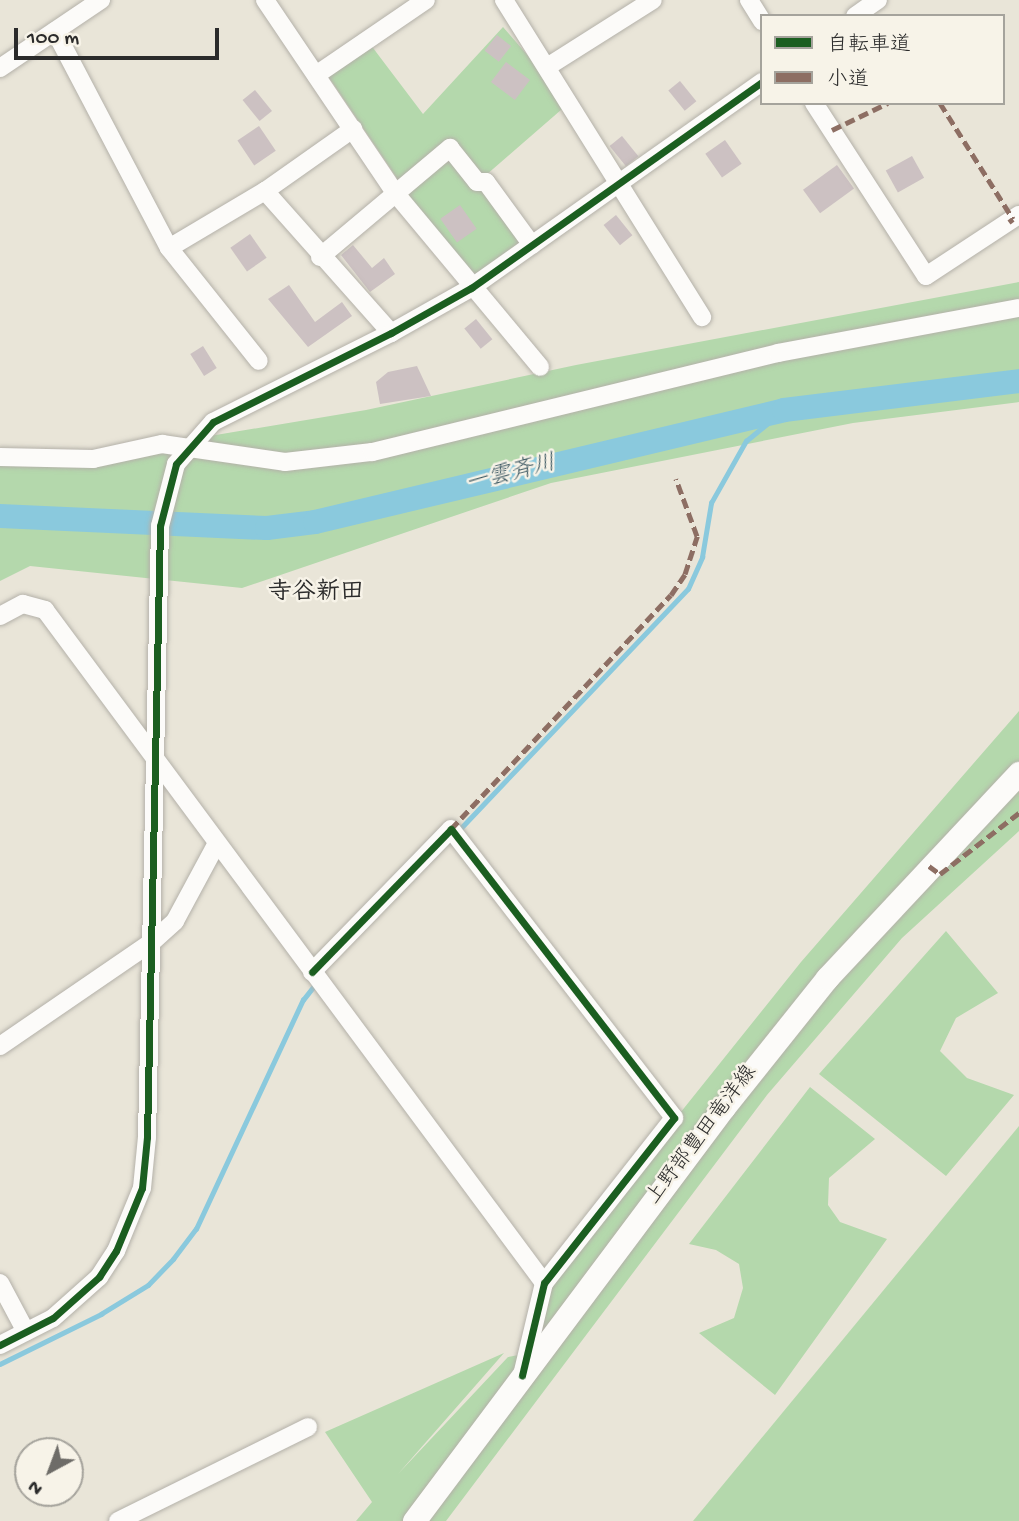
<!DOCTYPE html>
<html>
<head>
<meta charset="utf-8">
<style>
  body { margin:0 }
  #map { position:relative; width:1019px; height:1521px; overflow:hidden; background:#e9e5d8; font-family:"Gochi Hand","Klee One",sans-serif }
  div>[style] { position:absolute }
  .green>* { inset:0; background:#b4d8ac }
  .stream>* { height:4.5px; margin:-2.25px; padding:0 2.25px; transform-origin:2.25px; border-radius:2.25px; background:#8ac9dd }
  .river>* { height:24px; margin:-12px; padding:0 12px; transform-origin:12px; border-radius:12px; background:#8ac9dd }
  .building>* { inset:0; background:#ccc1c2; transform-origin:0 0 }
  .roads { filter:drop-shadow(0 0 2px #b4b1a9) drop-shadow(0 0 2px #b4b1a9) }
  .minor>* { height:18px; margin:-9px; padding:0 9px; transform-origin:9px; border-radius:9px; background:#fcfbf9 }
  .major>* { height:23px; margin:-11.5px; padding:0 11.5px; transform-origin:11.5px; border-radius:11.5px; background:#fcfbf9 }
  .quiet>* { height:5px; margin-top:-2.5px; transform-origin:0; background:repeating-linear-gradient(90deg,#8d6e63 0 10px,transparent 0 15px) }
  .cycleway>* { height:7px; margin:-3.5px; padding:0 3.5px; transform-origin:3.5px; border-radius:3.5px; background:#1b5e20 }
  span { translate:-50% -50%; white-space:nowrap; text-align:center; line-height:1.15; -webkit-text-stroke:5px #f7f3e8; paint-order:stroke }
  .street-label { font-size:21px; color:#2b2b2b }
  .water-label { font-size:23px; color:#3b5761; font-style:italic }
  .quarter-label { font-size:24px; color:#2b2b2b; font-weight:700 }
  .legend { position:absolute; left:760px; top:14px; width:245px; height:91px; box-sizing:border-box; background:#f7f3e8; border:2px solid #a5a39c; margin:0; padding:9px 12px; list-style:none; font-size:21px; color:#2b2b2b }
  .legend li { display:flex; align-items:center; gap:14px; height:35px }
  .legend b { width:35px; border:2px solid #a5a39c }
  .north { position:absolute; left:14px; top:1437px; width:70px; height:70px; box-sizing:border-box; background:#f7f3e8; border:2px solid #a5a39c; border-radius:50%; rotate:221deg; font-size:19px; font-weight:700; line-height:28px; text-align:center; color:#2b2b2b }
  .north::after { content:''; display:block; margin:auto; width:24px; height:32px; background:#6e6c68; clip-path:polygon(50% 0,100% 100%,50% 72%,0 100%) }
  .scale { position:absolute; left:14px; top:28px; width:205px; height:32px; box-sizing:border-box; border:4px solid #2b2b2b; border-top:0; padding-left:9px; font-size:21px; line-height:24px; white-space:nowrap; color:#2b2b2b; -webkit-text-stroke:5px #f7f3e8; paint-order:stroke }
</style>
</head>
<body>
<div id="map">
  <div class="green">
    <div style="clip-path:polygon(503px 27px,569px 103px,478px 182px,525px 250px,471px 288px,324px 70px,367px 40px,423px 114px)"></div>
    <div style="clip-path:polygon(1019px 282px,1019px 402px,853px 423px,551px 483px,242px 588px,30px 566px,0 581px,0 463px,162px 444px,366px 410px,576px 365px)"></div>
    <div style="clip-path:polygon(1019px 711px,1019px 831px,902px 938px,767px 1095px,446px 1521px,356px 1521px,372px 1502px,325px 1432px,504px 1353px,398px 1474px,508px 1357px,524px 1354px,544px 1283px,801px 962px)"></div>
    <div style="clip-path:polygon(946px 931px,998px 993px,956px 1018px,940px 1051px,967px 1078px,1014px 1095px,946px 1176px,819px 1074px)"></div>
    <div style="clip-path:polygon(810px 1087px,875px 1139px,829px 1178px,828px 1205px,840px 1222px,887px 1239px,775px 1395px,699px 1333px,734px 1318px,743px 1288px,739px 1264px,716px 1250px,689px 1244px)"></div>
    <div style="clip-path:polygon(1019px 1126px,1019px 1521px,693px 1521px)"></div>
  </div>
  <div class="stream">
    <div style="left:459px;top:830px;width:332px;rotate:-46.5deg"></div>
    <div style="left:688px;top:589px;width:35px;rotate:-66deg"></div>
    <div style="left:702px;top:557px;width:55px;rotate:-80.5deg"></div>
    <div style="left:711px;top:503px;width:71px;rotate:-60.6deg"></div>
    <div style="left:746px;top:441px;width:49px;rotate:-39.2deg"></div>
    <div style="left:0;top:1364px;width:113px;rotate:-26.3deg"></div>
    <div style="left:101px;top:1314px;width:55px;rotate:-31.7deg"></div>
    <div style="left:148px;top:1285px;width:36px;rotate:-46deg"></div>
    <div style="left:173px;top:1259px;width:38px;rotate:-53deg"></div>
    <div style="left:196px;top:1229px;width:253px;rotate:-65deg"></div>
    <div style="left:303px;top:1000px;width:23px;rotate:-52deg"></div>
  </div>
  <div class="river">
    <div style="left:0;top:516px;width:267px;rotate:2.6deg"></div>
    <div style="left:267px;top:528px;width:48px;rotate:-7.1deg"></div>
    <div style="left:315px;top:522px;width:482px;rotate:-13.4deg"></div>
    <div style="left:784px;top:410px;width:237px;rotate:-7deg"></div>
  </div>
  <div class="building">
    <div style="left:497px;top:35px;width:18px;height:20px;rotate:38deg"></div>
    <div style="left:506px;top:62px;width:30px;height:25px;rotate:37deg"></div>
    <div style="left:680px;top:81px;width:26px;height:15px;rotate:51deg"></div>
    <div style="left:255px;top:90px;width:27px;height:16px;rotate:51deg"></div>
    <div style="left:259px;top:126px;width:30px;height:26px;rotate:56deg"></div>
    <div style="left:622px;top:136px;width:26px;height:16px;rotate:51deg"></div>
    <div style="left:725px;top:140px;width:29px;height:24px;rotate:55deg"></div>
    <div style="left:912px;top:156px;width:25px;height:30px;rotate:61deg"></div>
    <div style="left:837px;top:165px;width:29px;height:42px;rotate:54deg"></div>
    <div style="left:460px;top:205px;width:29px;height:24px;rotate:55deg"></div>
    <div style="left:616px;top:215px;width:26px;height:16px;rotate:51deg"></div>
    <div style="left:250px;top:234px;width:29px;height:24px;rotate:55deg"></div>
    <div style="clip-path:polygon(353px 245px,372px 268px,384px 258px,395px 274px,370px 292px,341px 255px)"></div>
    <div style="clip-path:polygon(289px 285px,315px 322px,342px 302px,352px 316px,308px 347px,268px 299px)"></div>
    <div style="left:476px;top:319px;width:26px;height:15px;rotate:51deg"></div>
    <div style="left:203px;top:346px;width:26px;height:15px;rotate:58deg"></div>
    <div style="clip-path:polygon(417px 366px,431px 396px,380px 404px,376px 382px,388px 372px)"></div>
  </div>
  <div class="roads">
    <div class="minor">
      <div style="left:265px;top:0;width:234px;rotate:56deg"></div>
      <div style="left:396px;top:194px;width:225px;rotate:50.2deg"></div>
      <div style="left:504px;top:0;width:374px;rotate:58deg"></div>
      <div style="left:749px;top:0;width:25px;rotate:58deg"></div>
      <div style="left:855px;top:16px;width:28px;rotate:-35deg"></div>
      <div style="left:55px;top:31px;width:245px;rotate:62.3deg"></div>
      <div style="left:169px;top:248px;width:144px;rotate:51.5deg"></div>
      <div style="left:547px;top:67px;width:125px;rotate:-32.3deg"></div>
      <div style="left:0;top:68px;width:122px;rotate:-34deg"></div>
      <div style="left:316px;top:75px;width:133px;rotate:-34.3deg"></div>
      <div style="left:814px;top:103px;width:206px;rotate:57.1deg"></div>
      <div style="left:926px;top:276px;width:111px;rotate:-33.3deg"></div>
      <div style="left:265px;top:191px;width:190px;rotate:48.4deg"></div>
      <div style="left:169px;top:248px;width:112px;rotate:-30.7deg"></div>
      <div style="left:265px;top:191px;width:108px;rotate:-35.2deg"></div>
      <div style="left:320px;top:257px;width:170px;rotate:-40deg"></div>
      <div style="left:450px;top:148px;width:43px;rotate:51.5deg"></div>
      <div style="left:477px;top:182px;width:9px"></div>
      <div style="left:486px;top:182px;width:78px;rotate:53.9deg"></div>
      <div style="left:0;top:457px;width:93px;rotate:1.2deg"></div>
      <div style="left:93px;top:459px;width:71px;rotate:-12.3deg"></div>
      <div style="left:162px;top:444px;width:124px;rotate:8.3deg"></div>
      <div style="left:285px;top:462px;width:88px;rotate:-6.6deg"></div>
      <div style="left:372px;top:452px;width:418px;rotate:-13.7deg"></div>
      <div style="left:778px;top:353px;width:245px;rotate:-10.6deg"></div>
      <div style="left:0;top:616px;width:26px;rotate:-28deg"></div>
      <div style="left:23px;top:604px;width:23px;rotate:15deg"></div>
      <div style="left:45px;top:610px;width:838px;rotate:53.44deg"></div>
      <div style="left:312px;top:972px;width:199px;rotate:-45.8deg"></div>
      <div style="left:451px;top:829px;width:365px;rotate:52.3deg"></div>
      <div style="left:674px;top:1118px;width:210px;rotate:128.2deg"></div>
      <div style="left:544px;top:1283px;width:95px;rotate:103.4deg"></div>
      <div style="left:0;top:1046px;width:184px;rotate:-34.4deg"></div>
      <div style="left:152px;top:942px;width:31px;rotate:-42deg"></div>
      <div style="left:175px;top:921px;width:86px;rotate:-61.7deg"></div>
      <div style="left:0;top:1283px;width:55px;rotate:62deg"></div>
      <div style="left:0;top:1345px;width:59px;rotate:-27deg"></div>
      <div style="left:53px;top:1318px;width:62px;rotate:-41.7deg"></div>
      <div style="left:99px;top:1277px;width:31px;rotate:-57deg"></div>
      <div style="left:116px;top:1251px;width:68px;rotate:-67.6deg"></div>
      <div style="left:142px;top:1188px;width:51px;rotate:-84.4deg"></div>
      <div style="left:147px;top:1137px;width:611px;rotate:-88.78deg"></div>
      <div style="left:160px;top:526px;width:64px;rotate:-75.5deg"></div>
      <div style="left:176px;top:464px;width:56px;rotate:-48.6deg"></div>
      <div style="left:213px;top:422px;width:199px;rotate:-26.6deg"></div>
      <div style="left:391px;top:333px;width:92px;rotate:-29.4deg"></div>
      <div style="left:471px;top:288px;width:357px;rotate:-35.3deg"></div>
      <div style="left:118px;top:1521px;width:212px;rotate:-26.3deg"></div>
    </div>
    <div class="major">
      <div style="left:414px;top:1521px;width:517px;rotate:-53.17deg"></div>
      <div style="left:724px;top:1107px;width:165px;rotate:-51.4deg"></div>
      <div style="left:827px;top:978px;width:281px;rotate:-46.9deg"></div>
    </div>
  </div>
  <div class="quiet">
    <div style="left:940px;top:103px;width:137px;rotate:57.8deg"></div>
    <div style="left:1013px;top:219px;width:5px;rotate:143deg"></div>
    <div style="left:832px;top:130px;width:62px;rotate:-25.7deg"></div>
    <div style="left:451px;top:829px;width:321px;rotate:-46.8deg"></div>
    <div style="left:671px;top:595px;width:25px;rotate:-56deg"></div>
    <div style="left:685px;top:574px;width:40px;rotate:-72deg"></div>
    <div style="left:697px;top:536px;width:61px;rotate:-110.2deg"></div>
    <div style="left:929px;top:866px;width:14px;rotate:36deg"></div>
    <div style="left:940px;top:874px;width:100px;rotate:-37.7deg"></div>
  </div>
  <div class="cycleway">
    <div style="left:312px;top:972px;width:199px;rotate:-45.8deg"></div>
    <div style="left:451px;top:829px;width:365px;rotate:52.3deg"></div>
    <div style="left:674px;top:1118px;width:210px;rotate:128.2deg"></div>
    <div style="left:544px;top:1283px;width:95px;rotate:103.4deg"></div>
    <div style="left:0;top:1345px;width:59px;rotate:-27deg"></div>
    <div style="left:53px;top:1318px;width:62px;rotate:-41.7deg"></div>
    <div style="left:99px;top:1277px;width:31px;rotate:-57deg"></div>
    <div style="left:116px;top:1251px;width:68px;rotate:-67.6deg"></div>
    <div style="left:142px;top:1188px;width:51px;rotate:-84.4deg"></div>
    <div style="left:147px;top:1137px;width:611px;rotate:-88.78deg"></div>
    <div style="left:160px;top:526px;width:64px;rotate:-75.5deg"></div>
    <div style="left:176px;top:464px;width:56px;rotate:-48.6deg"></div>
    <div style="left:213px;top:422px;width:199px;rotate:-26.6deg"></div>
    <div style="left:391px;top:333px;width:92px;rotate:-29.4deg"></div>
    <div style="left:471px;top:288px;width:357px;rotate:-35.3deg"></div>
  </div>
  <div class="street-label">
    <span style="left:703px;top:1136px;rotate:-53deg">上野部豊田竜洋線</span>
  </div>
  <div class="water-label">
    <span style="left:511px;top:475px;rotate:-14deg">一雲斉川</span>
  </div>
  <div class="quarter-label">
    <span style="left:316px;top:594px">寺谷新田</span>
  </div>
  <ul class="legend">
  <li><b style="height:9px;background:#1b5e20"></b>自転車道</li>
  <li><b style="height:9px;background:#8d6e63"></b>小道</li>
  </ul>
  <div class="north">N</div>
  <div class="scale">100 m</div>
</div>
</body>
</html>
